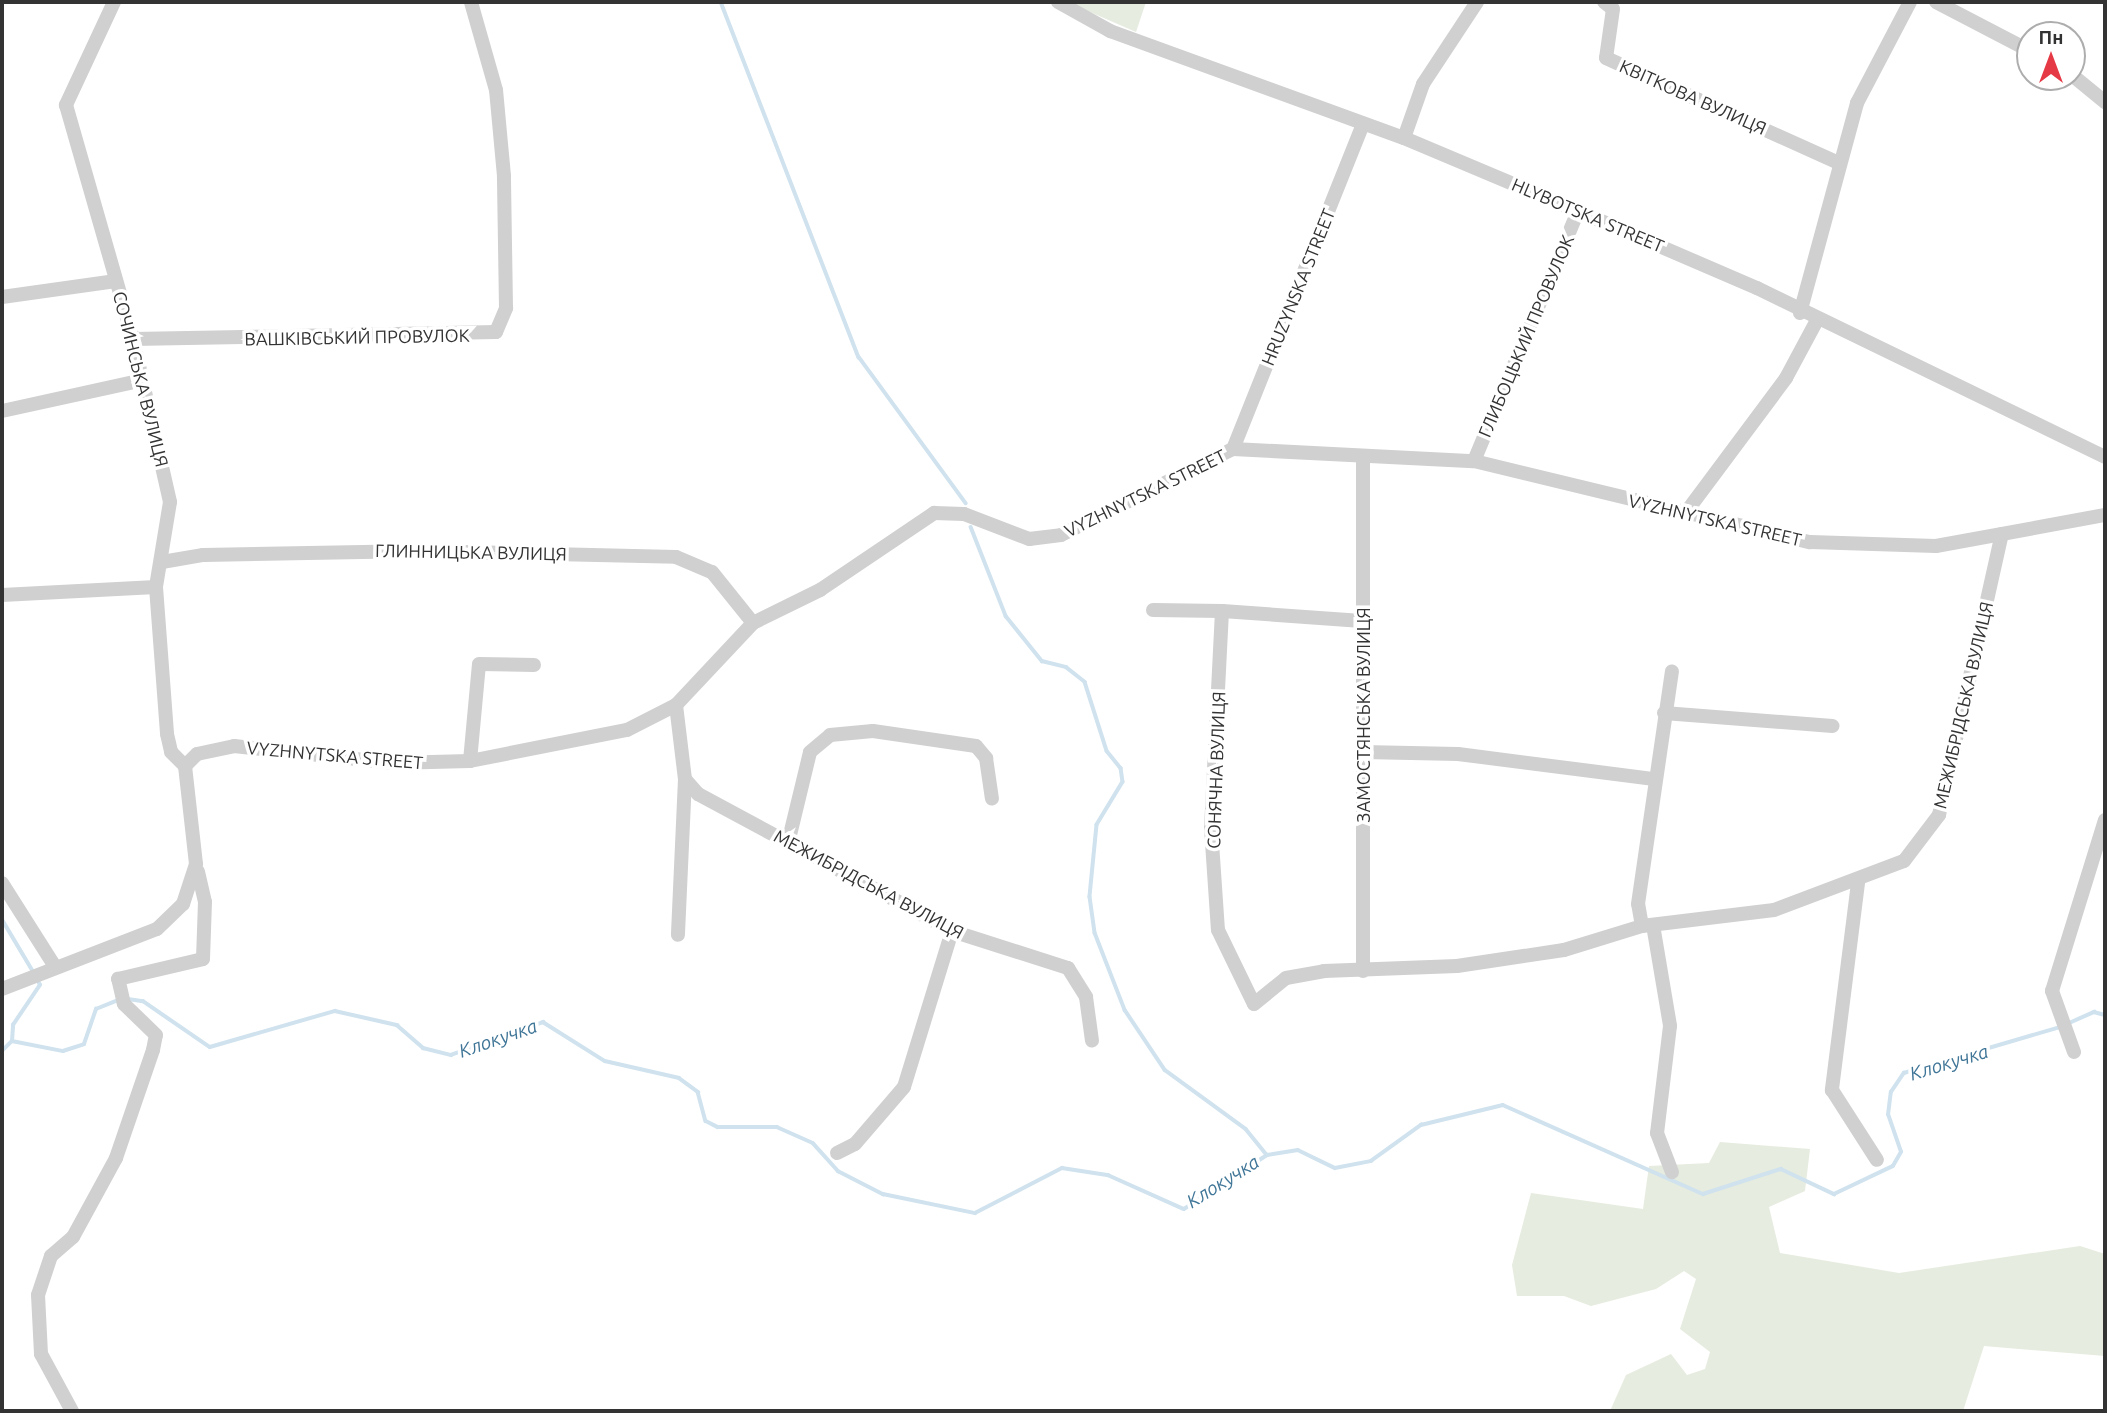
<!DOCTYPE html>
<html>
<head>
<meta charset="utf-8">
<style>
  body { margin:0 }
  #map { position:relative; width:2107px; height:1413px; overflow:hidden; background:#fff; font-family:Ubuntu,sans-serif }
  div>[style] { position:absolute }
  .green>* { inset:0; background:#e6ecdf }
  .stream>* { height:3.5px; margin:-1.75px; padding:0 1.75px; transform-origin:1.75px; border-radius:1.75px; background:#cfe2ee }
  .minor>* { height:14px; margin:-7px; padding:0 7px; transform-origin:7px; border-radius:7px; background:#d0d0d0 }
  span { translate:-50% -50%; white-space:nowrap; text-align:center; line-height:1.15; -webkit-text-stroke:7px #fff; paint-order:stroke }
  .street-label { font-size:18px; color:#333 }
  .water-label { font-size:19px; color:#3f7597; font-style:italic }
  .frame { position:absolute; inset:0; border:4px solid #333; pointer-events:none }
  .north { position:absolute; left:2016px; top:21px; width:70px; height:70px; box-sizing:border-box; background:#fff; border:2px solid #adadad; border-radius:50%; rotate:0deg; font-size:19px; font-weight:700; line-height:28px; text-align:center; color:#333 }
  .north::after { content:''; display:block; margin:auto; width:24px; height:32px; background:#e63946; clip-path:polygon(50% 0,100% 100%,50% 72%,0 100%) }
</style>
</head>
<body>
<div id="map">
  <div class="green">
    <div style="clip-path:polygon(1067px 2px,1146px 2px,1136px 32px)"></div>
    <div style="clip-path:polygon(1720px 1142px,1810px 1149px,1805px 1191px,1769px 1207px,1780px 1253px,1899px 1273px,2080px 1246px,2105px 1254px,2105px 1356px,1984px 1346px,1963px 1411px,1610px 1411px,1626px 1375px,1671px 1354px,1687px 1375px,1705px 1369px,1710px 1352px,1680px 1329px,1696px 1279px,1684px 1271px,1656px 1289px,1591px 1306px,1564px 1296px,1517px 1296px,1512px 1265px,1531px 1193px,1643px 1209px,1649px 1166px,1709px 1163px)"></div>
  </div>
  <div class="stream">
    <div style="left:721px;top:2px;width:381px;rotate:68.8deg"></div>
    <div style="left:859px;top:357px;width:181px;rotate:53.8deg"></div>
    <div style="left:971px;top:527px;width:96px;rotate:68.5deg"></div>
    <div style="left:1006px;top:616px;width:58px;rotate:51.3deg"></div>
    <div style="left:1042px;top:661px;width:25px;rotate:14deg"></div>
    <div style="left:1066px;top:667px;width:24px;rotate:38deg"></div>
    <div style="left:1085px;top:682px;width:72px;rotate:72.3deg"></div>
    <div style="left:1107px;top:751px;width:22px;rotate:51deg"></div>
    <div style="left:1121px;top:768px;width:14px;rotate:82deg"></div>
    <div style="left:1123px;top:782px;width:50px;rotate:121.2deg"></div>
    <div style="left:1097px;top:825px;width:72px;rotate:95.6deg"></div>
    <div style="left:1090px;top:897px;width:36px;rotate:82deg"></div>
    <div style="left:1095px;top:933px;width:83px;rotate:68.7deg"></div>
    <div style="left:1125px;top:1010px;width:72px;rotate:56.3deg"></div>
    <div style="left:1165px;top:1070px;width:100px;rotate:36.1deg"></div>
    <div style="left:1246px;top:1129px;width:33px;rotate:51deg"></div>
    <div style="left:2px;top:919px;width:61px;rotate:59.2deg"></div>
    <div style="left:128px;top:999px;width:15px;rotate:8deg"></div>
    <div style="left:143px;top:1001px;width:81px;rotate:34.5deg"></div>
    <div style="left:210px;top:1047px;width:130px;rotate:-16.1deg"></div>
    <div style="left:335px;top:1011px;width:64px;rotate:12.7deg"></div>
    <div style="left:397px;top:1025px;width:35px;rotate:41deg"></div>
    <div style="left:423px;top:1048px;width:29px;rotate:14deg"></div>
    <div style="left:451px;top:1055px;width:98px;rotate:-19.7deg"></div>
    <div style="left:543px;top:1022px;width:73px;rotate:32.2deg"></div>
    <div style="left:605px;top:1061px;width:76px;rotate:12.9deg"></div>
    <div style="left:679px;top:1078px;width:24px;rotate:36deg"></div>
    <div style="left:698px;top:1092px;width:30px;rotate:75deg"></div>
    <div style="left:706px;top:1121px;width:13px;rotate:27deg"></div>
    <div style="left:718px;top:1127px;width:59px"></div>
    <div style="left:777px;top:1127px;width:39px;rotate:24deg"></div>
    <div style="left:813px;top:1143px;width:38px;rotate:48deg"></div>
    <div style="left:838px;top:1171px;width:51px;rotate:27.1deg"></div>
    <div style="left:883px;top:1194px;width:94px;rotate:11.7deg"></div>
    <div style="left:975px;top:1213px;width:98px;rotate:-27.3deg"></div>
    <div style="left:1062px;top:1168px;width:47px;rotate:8.7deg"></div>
    <div style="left:1108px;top:1175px;width:83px;rotate:24.1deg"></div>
    <div style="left:1184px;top:1209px;width:99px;rotate:-33deg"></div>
    <div style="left:1267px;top:1155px;width:31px;rotate:-9deg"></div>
    <div style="left:1298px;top:1150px;width:41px;rotate:25.9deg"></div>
    <div style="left:1335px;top:1168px;width:37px;rotate:-11deg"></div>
    <div style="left:1371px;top:1161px;width:62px;rotate:-35.8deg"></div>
    <div style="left:1421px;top:1125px;width:84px;rotate:-13.7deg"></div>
    <div style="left:1503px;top:1105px;width:219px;rotate:24deg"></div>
    <div style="left:1703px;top:1194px;width:82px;rotate:-17.8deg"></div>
    <div style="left:1781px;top:1169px;width:59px;rotate:25.3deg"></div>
    <div style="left:1834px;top:1194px;width:65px;rotate:-25.4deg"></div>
    <div style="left:1893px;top:1166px;width:16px;rotate:-60deg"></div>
    <div style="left:1901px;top:1152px;width:39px;rotate:-109deg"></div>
    <div style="left:1888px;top:1115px;width:23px;rotate:-83deg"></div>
    <div style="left:1891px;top:1092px;width:23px;rotate:-56deg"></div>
    <div style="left:1904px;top:1073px;width:163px;rotate:-16.4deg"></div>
    <div style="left:2067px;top:1024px;width:30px;rotate:-24deg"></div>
    <div style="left:2094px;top:1012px;width:11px;rotate:15deg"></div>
    <div style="left:12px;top:1041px;width:16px;rotate:-86deg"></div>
    <div style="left:13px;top:1025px;width:48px;rotate:-56deg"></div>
    <div style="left:40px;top:985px;width:8px;rotate:-120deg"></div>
    <div style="left:2px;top:1051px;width:14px;rotate:-45deg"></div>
    <div style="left:12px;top:1041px;width:52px;rotate:11.1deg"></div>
    <div style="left:63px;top:1051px;width:22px;rotate:-18deg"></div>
    <div style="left:84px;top:1044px;width:37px;rotate:-71deg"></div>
    <div style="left:96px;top:1009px;width:24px;rotate:-22deg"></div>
  </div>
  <div class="minor">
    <div style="left:114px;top:2px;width:114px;rotate:115deg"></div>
    <div style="left:66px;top:105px;width:243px;rotate:74deg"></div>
    <div style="left:133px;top:339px;width:167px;rotate:77.2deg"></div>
    <div style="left:170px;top:502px;width:86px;rotate:99.4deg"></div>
    <div style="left:156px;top:587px;width:147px;rotate:85.7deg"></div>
    <div style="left:167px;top:734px;width:18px;rotate:77deg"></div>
    <div style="left:171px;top:752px;width:20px;rotate:45deg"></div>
    <div style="left:1058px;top:2px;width:60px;rotate:29.1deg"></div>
    <div style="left:1110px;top:31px;width:313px;rotate:20deg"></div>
    <div style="left:1404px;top:138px;width:189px;rotate:22.8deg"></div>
    <div style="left:1578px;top:211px;width:195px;rotate:23.3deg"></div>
    <div style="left:1757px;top:288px;width:387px;rotate:25.9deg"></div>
    <div style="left:1604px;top:2px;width:11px;rotate:38deg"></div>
    <div style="left:1613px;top:9px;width:49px;rotate:98.1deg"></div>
    <div style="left:1606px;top:58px;width:252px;rotate:24.3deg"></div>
    <div style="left:1936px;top:2px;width:106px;rotate:27.5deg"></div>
    <div style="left:2072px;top:75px;width:43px;rotate:39.3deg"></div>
    <div style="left:1404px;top:138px;width:57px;rotate:-70.6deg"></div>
    <div style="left:1423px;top:84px;width:98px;rotate:-56.6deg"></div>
    <div style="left:2px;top:297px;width:115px;rotate:-8deg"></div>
    <div style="left:1800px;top:313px;width:218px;rotate:-74.8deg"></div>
    <div style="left:1857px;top:103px;width:114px;rotate:-62.3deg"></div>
    <div style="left:133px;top:339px;width:363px;rotate:-1.1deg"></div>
    <div style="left:496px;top:332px;width:26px;rotate:-67deg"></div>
    <div style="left:506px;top:308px;width:132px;rotate:-90.9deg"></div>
    <div style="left:504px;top:176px;width:86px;rotate:-95.3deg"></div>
    <div style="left:496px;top:90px;width:91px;rotate:-105.9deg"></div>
    <div style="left:2px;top:411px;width:144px;rotate:-12.4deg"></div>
    <div style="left:1233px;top:449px;width:350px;rotate:-68.2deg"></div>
    <div style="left:1363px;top:459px;width:512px;rotate:90deg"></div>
    <div style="left:1474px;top:461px;width:271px;rotate:-67.4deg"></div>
    <div style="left:1684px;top:515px;width:171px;rotate:-53.3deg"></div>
    <div style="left:1786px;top:378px;width:64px;rotate:-61.8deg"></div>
    <div style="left:162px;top:562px;width:42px;rotate:-9.7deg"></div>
    <div style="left:203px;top:555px;width:214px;rotate:-1.1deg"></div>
    <div style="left:417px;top:551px;width:259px;rotate:1.3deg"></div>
    <div style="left:676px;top:557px;width:39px;rotate:23deg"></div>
    <div style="left:712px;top:572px;width:65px;rotate:51.2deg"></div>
    <div style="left:2px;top:595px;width:154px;rotate:-3deg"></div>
    <div style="left:1153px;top:610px;width:69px;rotate:0.8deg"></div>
    <div style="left:1362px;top:621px;width:140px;rotate:-175.9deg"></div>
    <div style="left:1222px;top:611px;width:217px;rotate:92.9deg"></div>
    <div style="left:1211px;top:828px;width:102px;rotate:86.1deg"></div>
    <div style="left:1218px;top:930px;width:82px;rotate:64.1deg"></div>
    <div style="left:1254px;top:1004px;width:41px;rotate:-39.1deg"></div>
    <div style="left:1286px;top:978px;width:39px;rotate:-10deg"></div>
    <div style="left:1324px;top:971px;width:133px;rotate:-2.2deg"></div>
    <div style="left:1457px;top:966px;width:108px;rotate:-8.5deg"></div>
    <div style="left:1564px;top:950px;width:82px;rotate:-17.1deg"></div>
    <div style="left:1642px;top:926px;width:133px;rotate:-6.9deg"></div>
    <div style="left:1774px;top:910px;width:139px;rotate:-20.7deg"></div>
    <div style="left:1904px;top:861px;width:58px;rotate:-52.7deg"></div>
    <div style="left:1939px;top:815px;width:288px;rotate:-77.4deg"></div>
    <div style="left:676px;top:705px;width:75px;rotate:83.1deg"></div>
    <div style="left:685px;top:779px;width:156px;rotate:92.6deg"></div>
    <div style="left:1664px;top:713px;width:169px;rotate:4.4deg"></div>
    <div style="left:1363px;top:752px;width:95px;rotate:1.2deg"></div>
    <div style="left:1458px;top:754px;width:198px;rotate:7.3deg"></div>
    <div style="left:470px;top:761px;width:97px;rotate:-84.7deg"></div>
    <div style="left:479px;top:664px;width:55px;rotate:1deg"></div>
    <div style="left:685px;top:779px;width:20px;rotate:49deg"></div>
    <div style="left:698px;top:794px;width:289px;rotate:28.3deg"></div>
    <div style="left:952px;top:931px;width:122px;rotate:17.7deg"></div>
    <div style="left:1068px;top:968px;width:34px;rotate:58deg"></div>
    <div style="left:1086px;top:997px;width:44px;rotate:82.2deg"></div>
    <div style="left:789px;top:839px;width:89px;rotate:-76.4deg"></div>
    <div style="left:810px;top:752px;width:26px;rotate:-40deg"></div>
    <div style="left:830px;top:735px;width:43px;rotate:-5.3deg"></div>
    <div style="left:873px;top:731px;width:104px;rotate:8.3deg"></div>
    <div style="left:976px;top:746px;width:16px;rotate:50deg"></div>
    <div style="left:986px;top:758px;width:41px;rotate:81.7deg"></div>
    <div style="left:2px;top:883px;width:97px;rotate:57.6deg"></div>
    <div style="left:1858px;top:883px;width:209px;rotate:97.2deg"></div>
    <div style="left:1832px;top:1090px;width:83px;rotate:57.3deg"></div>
    <div style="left:1653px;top:925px;width:102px;rotate:80.4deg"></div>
    <div style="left:1670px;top:1026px;width:108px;rotate:96.9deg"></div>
    <div style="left:1657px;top:1133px;width:42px;rotate:69deg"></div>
    <div style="left:1642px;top:926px;width:22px;rotate:-100deg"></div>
    <div style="left:1638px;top:904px;width:235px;rotate:-81.7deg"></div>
    <div style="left:2px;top:989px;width:166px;rotate:-21.2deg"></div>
    <div style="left:157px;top:929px;width:36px;rotate:-44deg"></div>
    <div style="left:183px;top:904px;width:42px;rotate:-72deg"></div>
    <div style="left:196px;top:864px;width:99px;rotate:-96.4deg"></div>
    <div style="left:185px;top:766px;width:17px;rotate:-45deg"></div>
    <div style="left:197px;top:754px;width:38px;rotate:-12deg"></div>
    <div style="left:234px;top:746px;width:159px;rotate:6.1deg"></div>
    <div style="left:392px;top:763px;width:78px;rotate:-1.5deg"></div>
    <div style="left:470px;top:761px;width:160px;rotate:-11.2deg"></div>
    <div style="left:627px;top:730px;width:55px;rotate:-27deg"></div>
    <div style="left:676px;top:705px;width:112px;rotate:-46.8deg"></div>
    <div style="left:753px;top:623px;width:75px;rotate:-26.2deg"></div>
    <div style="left:820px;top:590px;width:138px;rotate:-34deg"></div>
    <div style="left:934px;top:513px;width:30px;rotate:2deg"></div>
    <div style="left:964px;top:514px;width:70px;rotate:21deg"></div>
    <div style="left:1029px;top:539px;width:32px;rotate:-7deg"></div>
    <div style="left:1061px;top:535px;width:192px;rotate:-26.6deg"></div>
    <div style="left:1233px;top:449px;width:241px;rotate:2.9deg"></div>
    <div style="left:1474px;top:461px;width:346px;rotate:13.6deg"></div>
    <div style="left:1810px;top:542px;width:126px;rotate:1.8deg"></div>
    <div style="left:1936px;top:546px;width:172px;rotate:-10.4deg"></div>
    <div style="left:2074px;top:1052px;width:65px;rotate:-109.8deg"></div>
    <div style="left:2052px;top:991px;width:179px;rotate:-72.8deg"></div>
    <div style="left:837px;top:1153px;width:20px;rotate:-27deg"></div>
    <div style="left:855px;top:1144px;width:75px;rotate:-49.3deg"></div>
    <div style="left:904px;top:1087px;width:163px;rotate:-72.9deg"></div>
    <div style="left:72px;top:1411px;width:65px;rotate:-118.5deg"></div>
    <div style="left:41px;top:1354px;width:59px;rotate:-92.9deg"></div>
    <div style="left:38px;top:1295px;width:41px;rotate:-71.6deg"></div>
    <div style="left:51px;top:1256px;width:29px;rotate:-41deg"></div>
    <div style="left:73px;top:1237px;width:90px;rotate:-61.4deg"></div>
    <div style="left:116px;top:1158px;width:114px;rotate:-71.1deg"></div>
    <div style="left:153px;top:1050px;width:15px;rotate:-79deg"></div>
    <div style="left:156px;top:1035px;width:45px;rotate:-135.9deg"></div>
    <div style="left:124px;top:1004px;width:26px;rotate:-103deg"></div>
    <div style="left:118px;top:979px;width:87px;rotate:-13.2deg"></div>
    <div style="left:203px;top:959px;width:57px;rotate:-88deg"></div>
    <div style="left:205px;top:902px;width:31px;rotate:-103deg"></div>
  </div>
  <div class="street-label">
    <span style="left:1693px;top:97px;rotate:24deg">КВІТКОВА ВУЛИЦЯ</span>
    <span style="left:1588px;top:215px;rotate:23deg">HLYBOTSKA STREET</span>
    <span style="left:1298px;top:287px;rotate:-68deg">HRUZYNSKA STREET</span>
    <span style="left:1526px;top:336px;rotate:-67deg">ГЛИБОЦЬКИЙ ПРОВУЛОК</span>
    <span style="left:357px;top:337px;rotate:-1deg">ВАШКІВСЬКИЙ ПРОВУЛОК</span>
    <span style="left:141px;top:379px;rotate:76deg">СОЧИНСЬКА ВУЛИЦЯ</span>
    <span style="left:1145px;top:493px;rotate:-26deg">VYZHNYTSKA STREET</span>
    <span style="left:1715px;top:520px;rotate:13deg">VYZHNYTSKA STREET</span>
    <span style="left:471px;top:552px;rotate:1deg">ГЛИННИЦЬКА ВУЛИЦЯ</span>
    <span style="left:1963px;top:705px;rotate:-77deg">МЕЖИБРІДСЬКА ВУЛИЦЯ</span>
    <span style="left:1363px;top:715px;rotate:-90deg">ЗАМОСТЯНСЬКА ВУЛИЦЯ</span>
    <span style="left:335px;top:755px;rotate:5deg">VYZHNYTSKA STREET</span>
    <span style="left:1216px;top:770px;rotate:-88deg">СОНЯЧНА ВУЛИЦЯ</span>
    <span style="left:869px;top:884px;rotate:28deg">МЕЖИБРІДСЬКА ВУЛИЦЯ</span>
  </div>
  <div class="water-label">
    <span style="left:498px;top:1039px;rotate:-19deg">Клокучка</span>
    <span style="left:1949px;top:1063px;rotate:-17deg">Клокучка</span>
    <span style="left:1223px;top:1182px;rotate:-32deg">Клокучка</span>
  </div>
  <div class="frame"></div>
  <div class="north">Пн</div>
</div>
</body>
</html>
